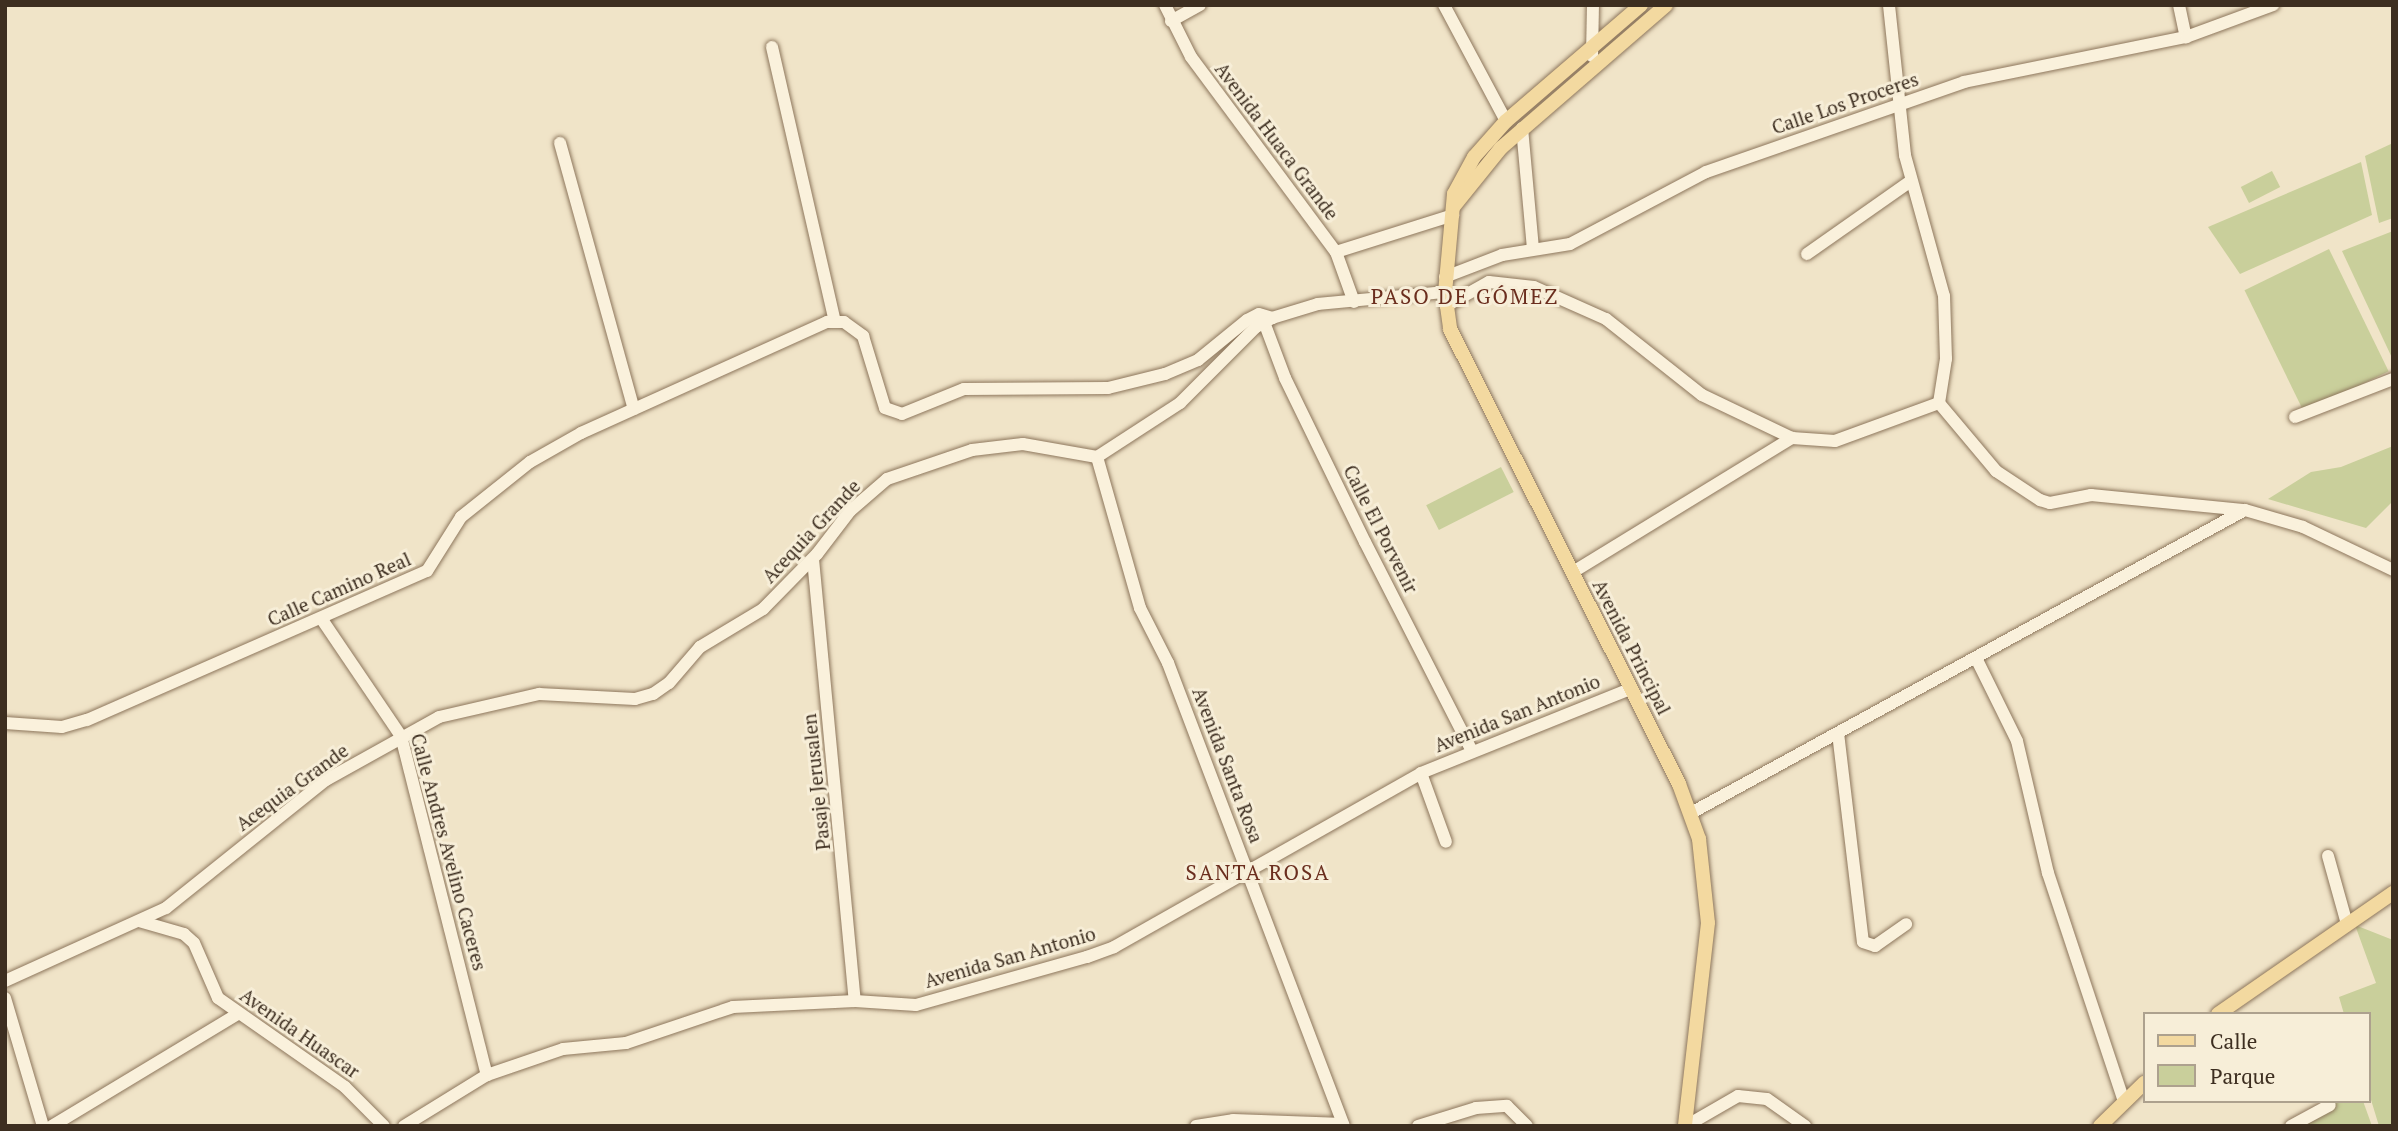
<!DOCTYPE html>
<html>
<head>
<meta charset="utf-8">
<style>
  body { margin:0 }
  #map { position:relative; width:2398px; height:1131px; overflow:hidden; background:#f0e4c8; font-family:"PT Serif",serif }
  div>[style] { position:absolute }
  .green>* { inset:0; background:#c9cf9b; transform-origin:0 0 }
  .roads { filter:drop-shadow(0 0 2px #8d765c) drop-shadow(0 0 2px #8d765c) }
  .minor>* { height:12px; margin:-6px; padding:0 6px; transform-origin:6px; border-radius:6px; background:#faf1dc }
  .major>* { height:14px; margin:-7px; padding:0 7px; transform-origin:7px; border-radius:7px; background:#f3d9a0 }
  span { translate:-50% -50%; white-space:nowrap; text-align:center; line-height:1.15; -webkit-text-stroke:6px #f7eed8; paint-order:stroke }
  .street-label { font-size:19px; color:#3d2e20 }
  .neighbourhood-label { font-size:21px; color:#6b2e1e; letter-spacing:2px }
  .frame { position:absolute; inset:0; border:7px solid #3d2e20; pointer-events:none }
  .legend { position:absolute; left:2143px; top:1012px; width:228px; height:91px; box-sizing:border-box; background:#f7eed8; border:2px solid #ada18e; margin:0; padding:9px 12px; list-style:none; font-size:21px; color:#3d2e20 }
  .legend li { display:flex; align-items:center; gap:14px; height:35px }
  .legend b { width:35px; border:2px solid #ada18e }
</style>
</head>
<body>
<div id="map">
  <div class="green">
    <div style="clip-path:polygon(2393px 143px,2393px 218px,2379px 223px,2365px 156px)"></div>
    <div style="clip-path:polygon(2361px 162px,2372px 215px,2240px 274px,2208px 227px)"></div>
    <div style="left:2272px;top:171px;width:18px;height:35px;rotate:63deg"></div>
    <div style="clip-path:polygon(2393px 231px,2393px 360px,2342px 251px)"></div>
    <div style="left:2329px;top:249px;width:136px;height:94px;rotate:64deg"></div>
    <div style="clip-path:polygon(2393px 446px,2393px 501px,2366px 528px,2268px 499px,2311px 472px,2341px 467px)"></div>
    <div style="left:1501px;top:467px;width:28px;height:84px;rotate:63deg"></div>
    <div style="clip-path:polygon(2355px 925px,2393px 940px,2392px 1126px,2379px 1126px,2368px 1090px,2368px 1014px,2344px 1014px,2339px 997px,2376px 983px)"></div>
    <div style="clip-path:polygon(2330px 1101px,2363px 1101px,2372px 1126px,2284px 1126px)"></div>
  </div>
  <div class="roads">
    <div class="minor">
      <div style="left:1165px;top:5px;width:58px;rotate:63.4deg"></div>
      <div style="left:1191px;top:57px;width:243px;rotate:53.4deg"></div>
      <div style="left:1336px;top:252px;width:53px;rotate:70.2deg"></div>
      <div style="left:1444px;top:5px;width:132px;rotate:61.9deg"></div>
      <div style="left:2179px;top:5px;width:33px;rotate:78deg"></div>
      <div style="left:1171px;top:21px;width:33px;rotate:-29deg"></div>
      <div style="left:772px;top:47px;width:281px;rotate:77.1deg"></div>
      <div style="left:1592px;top:56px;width:51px;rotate:-88.9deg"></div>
      <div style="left:1522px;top:128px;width:121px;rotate:84.8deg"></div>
      <div style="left:560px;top:143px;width:276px;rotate:74.5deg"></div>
      <div style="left:1336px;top:252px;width:123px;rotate:-17.5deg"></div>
      <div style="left:1807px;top:254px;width:127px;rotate:-35.1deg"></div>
      <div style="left:1445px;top:277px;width:61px;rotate:-21.1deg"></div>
      <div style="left:1502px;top:255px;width:69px;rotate:-9.2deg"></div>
      <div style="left:1570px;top:244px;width:154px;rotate:-27.9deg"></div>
      <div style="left:1706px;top:172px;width:273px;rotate:-19.2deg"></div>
      <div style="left:1964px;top:82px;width:227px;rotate:-11.5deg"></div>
      <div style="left:2186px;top:37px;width:93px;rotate:-20.2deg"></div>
      <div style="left:1446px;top:306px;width:49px;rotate:-29.2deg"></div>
      <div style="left:1489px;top:282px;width:45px;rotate:6.3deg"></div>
      <div style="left:1534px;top:287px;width:79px;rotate:24deg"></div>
      <div style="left:1606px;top:319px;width:122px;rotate:38.4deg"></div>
      <div style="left:1702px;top:395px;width:100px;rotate:25.5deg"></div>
      <div style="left:1792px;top:438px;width:43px;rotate:4deg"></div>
      <div style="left:1835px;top:441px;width:111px;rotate:-20.1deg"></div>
      <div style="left:1939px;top:403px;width:45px;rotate:-81deg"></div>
      <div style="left:1946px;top:359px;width:63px;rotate:-91.8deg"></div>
      <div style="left:1944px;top:296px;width:146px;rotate:-105.5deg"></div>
      <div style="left:1905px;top:155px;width:151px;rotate:-96.1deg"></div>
      <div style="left:1264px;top:322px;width:60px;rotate:69.4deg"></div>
      <div style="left:1285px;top:378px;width:182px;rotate:64deg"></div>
      <div style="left:1365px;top:542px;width:233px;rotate:62.9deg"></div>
      <div style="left:1939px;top:403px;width:89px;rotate:50deg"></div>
      <div style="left:1996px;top:471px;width:53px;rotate:33.4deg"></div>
      <div style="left:2040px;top:500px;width:10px;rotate:17deg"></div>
      <div style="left:2050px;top:503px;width:42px;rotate:-11deg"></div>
      <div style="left:2091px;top:495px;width:155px;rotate:5.6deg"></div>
      <div style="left:2245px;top:510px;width:60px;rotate:16.3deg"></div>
      <div style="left:2303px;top:527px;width:100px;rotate:25.5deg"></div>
      <div style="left:2295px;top:417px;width:105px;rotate:-21.2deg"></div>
      <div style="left:1097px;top:457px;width:157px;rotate:74.1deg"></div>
      <div style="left:1140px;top:608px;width:62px;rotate:63deg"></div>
      <div style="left:1168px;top:663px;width:495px;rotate:69.2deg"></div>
      <div style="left:813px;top:559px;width:444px;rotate:84.6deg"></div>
      <div style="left:1573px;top:572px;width:257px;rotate:-31.5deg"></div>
      <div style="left:321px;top:618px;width:143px;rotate:55.9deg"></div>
      <div style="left:401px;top:736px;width:350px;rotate:75.8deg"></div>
      <div style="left:1977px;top:660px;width:90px;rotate:63.7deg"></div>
      <div style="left:2017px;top:741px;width:136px;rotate:76.8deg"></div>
      <div style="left:2048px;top:873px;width:241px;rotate:71.6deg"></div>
      <div style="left:5px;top:723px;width:57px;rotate:4deg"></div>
      <div style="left:62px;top:727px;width:26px;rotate:-16deg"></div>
      <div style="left:87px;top:720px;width:371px;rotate:-23.7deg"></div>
      <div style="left:427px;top:571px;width:64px;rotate:-57.8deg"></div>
      <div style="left:461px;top:517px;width:88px;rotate:-38.6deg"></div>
      <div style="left:530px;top:462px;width:59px;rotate:-29.6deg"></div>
      <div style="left:581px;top:433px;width:270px;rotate:-24.3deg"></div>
      <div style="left:827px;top:322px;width:17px"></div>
      <div style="left:844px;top:322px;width:24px;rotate:36deg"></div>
      <div style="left:863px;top:336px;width:75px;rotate:73deg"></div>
      <div style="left:885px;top:408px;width:18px;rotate:19deg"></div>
      <div style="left:902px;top:414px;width:67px;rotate:-22deg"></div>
      <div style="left:964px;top:389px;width:144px;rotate:-0.4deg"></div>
      <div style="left:1108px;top:388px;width:59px;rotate:-13.8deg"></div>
      <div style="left:1165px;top:374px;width:36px;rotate:-23deg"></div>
      <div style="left:1198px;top:360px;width:63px;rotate:-39.2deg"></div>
      <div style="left:1247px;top:320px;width:13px;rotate:-27deg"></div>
      <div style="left:1259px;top:314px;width:14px;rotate:17deg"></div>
      <div style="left:1838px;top:733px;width:210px;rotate:83.2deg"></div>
      <div style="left:1863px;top:942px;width:13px;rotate:18deg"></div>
      <div style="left:1875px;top:946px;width:38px;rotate:-35deg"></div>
      <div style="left:1421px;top:773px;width:73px;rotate:70.1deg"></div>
      <div style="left:1691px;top:813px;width:631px;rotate:-28.68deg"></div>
      <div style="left:2328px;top:856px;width:71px;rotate:74.4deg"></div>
      <div style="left:139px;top:921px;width:47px;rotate:16.1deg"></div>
      <div style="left:184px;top:934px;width:13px;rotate:42deg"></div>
      <div style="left:194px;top:943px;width:60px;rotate:66.4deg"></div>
      <div style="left:218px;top:998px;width:155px;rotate:35deg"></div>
      <div style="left:345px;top:1087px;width:55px;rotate:45deg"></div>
      <div style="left:5px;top:981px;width:177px;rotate:-24.4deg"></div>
      <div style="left:166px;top:908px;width:205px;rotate:-38.7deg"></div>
      <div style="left:326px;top:780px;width:129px;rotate:-29.1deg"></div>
      <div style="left:439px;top:717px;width:103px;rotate:-13deg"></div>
      <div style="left:539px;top:694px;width:96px;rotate:3deg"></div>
      <div style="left:635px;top:699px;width:19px;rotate:-16deg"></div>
      <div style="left:653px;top:694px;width:19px;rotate:-35deg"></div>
      <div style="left:669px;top:683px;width:48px;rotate:-49.3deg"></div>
      <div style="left:700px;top:647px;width:74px;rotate:-31.1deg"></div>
      <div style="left:763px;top:609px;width:77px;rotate:-45.5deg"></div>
      <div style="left:817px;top:554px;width:54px;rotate:-52.5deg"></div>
      <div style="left:850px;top:511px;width:49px;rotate:-40.9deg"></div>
      <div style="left:887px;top:479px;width:90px;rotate:-18.8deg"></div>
      <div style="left:972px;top:450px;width:51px;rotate:-6.7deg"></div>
      <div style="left:1023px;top:444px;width:75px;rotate:10deg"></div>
      <div style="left:1097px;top:457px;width:99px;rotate:-33deg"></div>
      <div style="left:1180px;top:403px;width:107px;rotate:-45deg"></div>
      <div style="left:1256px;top:327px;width:18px;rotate:-29deg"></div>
      <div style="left:1272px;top:318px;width:48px;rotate:-16.9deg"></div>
      <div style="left:1318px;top:304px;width:128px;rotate:-5.4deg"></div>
      <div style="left:5px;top:998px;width:134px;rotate:73.5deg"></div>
      <div style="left:52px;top:1126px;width:218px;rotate:-31.1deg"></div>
      <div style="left:404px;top:1126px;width:97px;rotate:-31.6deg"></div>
      <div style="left:487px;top:1075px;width:80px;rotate:-18.9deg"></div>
      <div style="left:563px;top:1049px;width:63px;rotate:-5.4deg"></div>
      <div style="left:626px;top:1043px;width:113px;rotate:-18.6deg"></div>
      <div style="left:733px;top:1007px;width:122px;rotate:-2.8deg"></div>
      <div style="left:855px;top:1001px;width:61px;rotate:3.8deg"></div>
      <div style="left:916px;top:1005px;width:178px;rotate:-15.7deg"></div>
      <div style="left:1087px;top:957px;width:29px;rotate:-20deg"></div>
      <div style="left:1114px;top:947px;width:353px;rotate:-29.5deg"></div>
      <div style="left:1421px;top:773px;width:227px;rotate:-21.9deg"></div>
      <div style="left:1196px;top:1126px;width:37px;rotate:-9deg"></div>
      <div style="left:1233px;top:1120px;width:110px;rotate:2.1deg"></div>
      <div style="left:1418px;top:1126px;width:61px;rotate:-17.2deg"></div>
      <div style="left:1476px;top:1108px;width:31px;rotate:-4deg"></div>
      <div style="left:1507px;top:1106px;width:28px;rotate:45deg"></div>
      <div style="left:1686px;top:1126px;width:60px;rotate:-30deg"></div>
      <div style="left:1738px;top:1096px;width:29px;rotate:6deg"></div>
      <div style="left:1767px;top:1099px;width:47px;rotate:35.4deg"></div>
      <div style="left:2291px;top:1126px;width:44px;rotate:-28.3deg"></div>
    </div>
    <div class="major">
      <div style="left:1641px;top:5px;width:178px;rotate:139.3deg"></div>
      <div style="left:1506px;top:121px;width:48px;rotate:131.6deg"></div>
      <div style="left:1474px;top:157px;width:42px;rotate:118.4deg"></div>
      <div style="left:1454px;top:194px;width:98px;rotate:95.2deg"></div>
      <div style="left:1445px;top:292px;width:37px;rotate:82deg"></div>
      <div style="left:1450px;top:329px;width:509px;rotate:63.28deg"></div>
      <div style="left:1679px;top:784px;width:59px;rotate:70deg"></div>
      <div style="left:1699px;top:839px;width:84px;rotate:83.9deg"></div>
      <div style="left:1708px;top:923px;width:204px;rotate:96.5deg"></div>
      <div style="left:1454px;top:206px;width:75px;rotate:-51deg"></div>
      <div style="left:1501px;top:148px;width:218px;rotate:-40.9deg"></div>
      <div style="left:2218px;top:1014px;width:213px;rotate:-34.7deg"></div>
      <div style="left:2100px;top:1126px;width:62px;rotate:-44.3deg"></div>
    </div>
  </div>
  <div class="street-label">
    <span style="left:1845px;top:103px;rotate:-19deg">Calle Los Proceres</span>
    <span style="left:1277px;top:141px;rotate:53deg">Avenida Huaca Grande</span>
    <span style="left:1381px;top:529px;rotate:63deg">Calle El Porvenir</span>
    <span style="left:811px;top:531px;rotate:-47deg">Acequia Grande</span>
    <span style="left:339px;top:589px;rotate:-24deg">Calle Camino Real</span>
    <span style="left:1632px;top:647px;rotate:63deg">Avenida Principal</span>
    <span style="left:1517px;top:713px;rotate:-22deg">Avenida San Antonio</span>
    <span style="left:1228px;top:765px;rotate:69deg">Avenida Santa Rosa</span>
    <span style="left:816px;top:782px;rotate:-96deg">Pasaje Jerusalen</span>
    <span style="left:292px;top:787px;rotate:-36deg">Acequia Grande</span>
    <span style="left:449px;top:852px;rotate:75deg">Calle Andres Avelino Caceres</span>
    <span style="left:1010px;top:957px;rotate:-16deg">Avenida San Antonio</span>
    <span style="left:300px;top:1033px;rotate:35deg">Avenida Huascar</span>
  </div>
  <div class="neighbourhood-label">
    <span style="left:1465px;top:296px">PASO DE GÓMEZ</span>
    <span style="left:1258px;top:872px">SANTA ROSA</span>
  </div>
  <div class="frame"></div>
  <ul class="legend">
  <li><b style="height:9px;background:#f3d9a0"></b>Calle</li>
  <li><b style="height:19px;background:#c9cf9b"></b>Parque</li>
  </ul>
</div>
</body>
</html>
